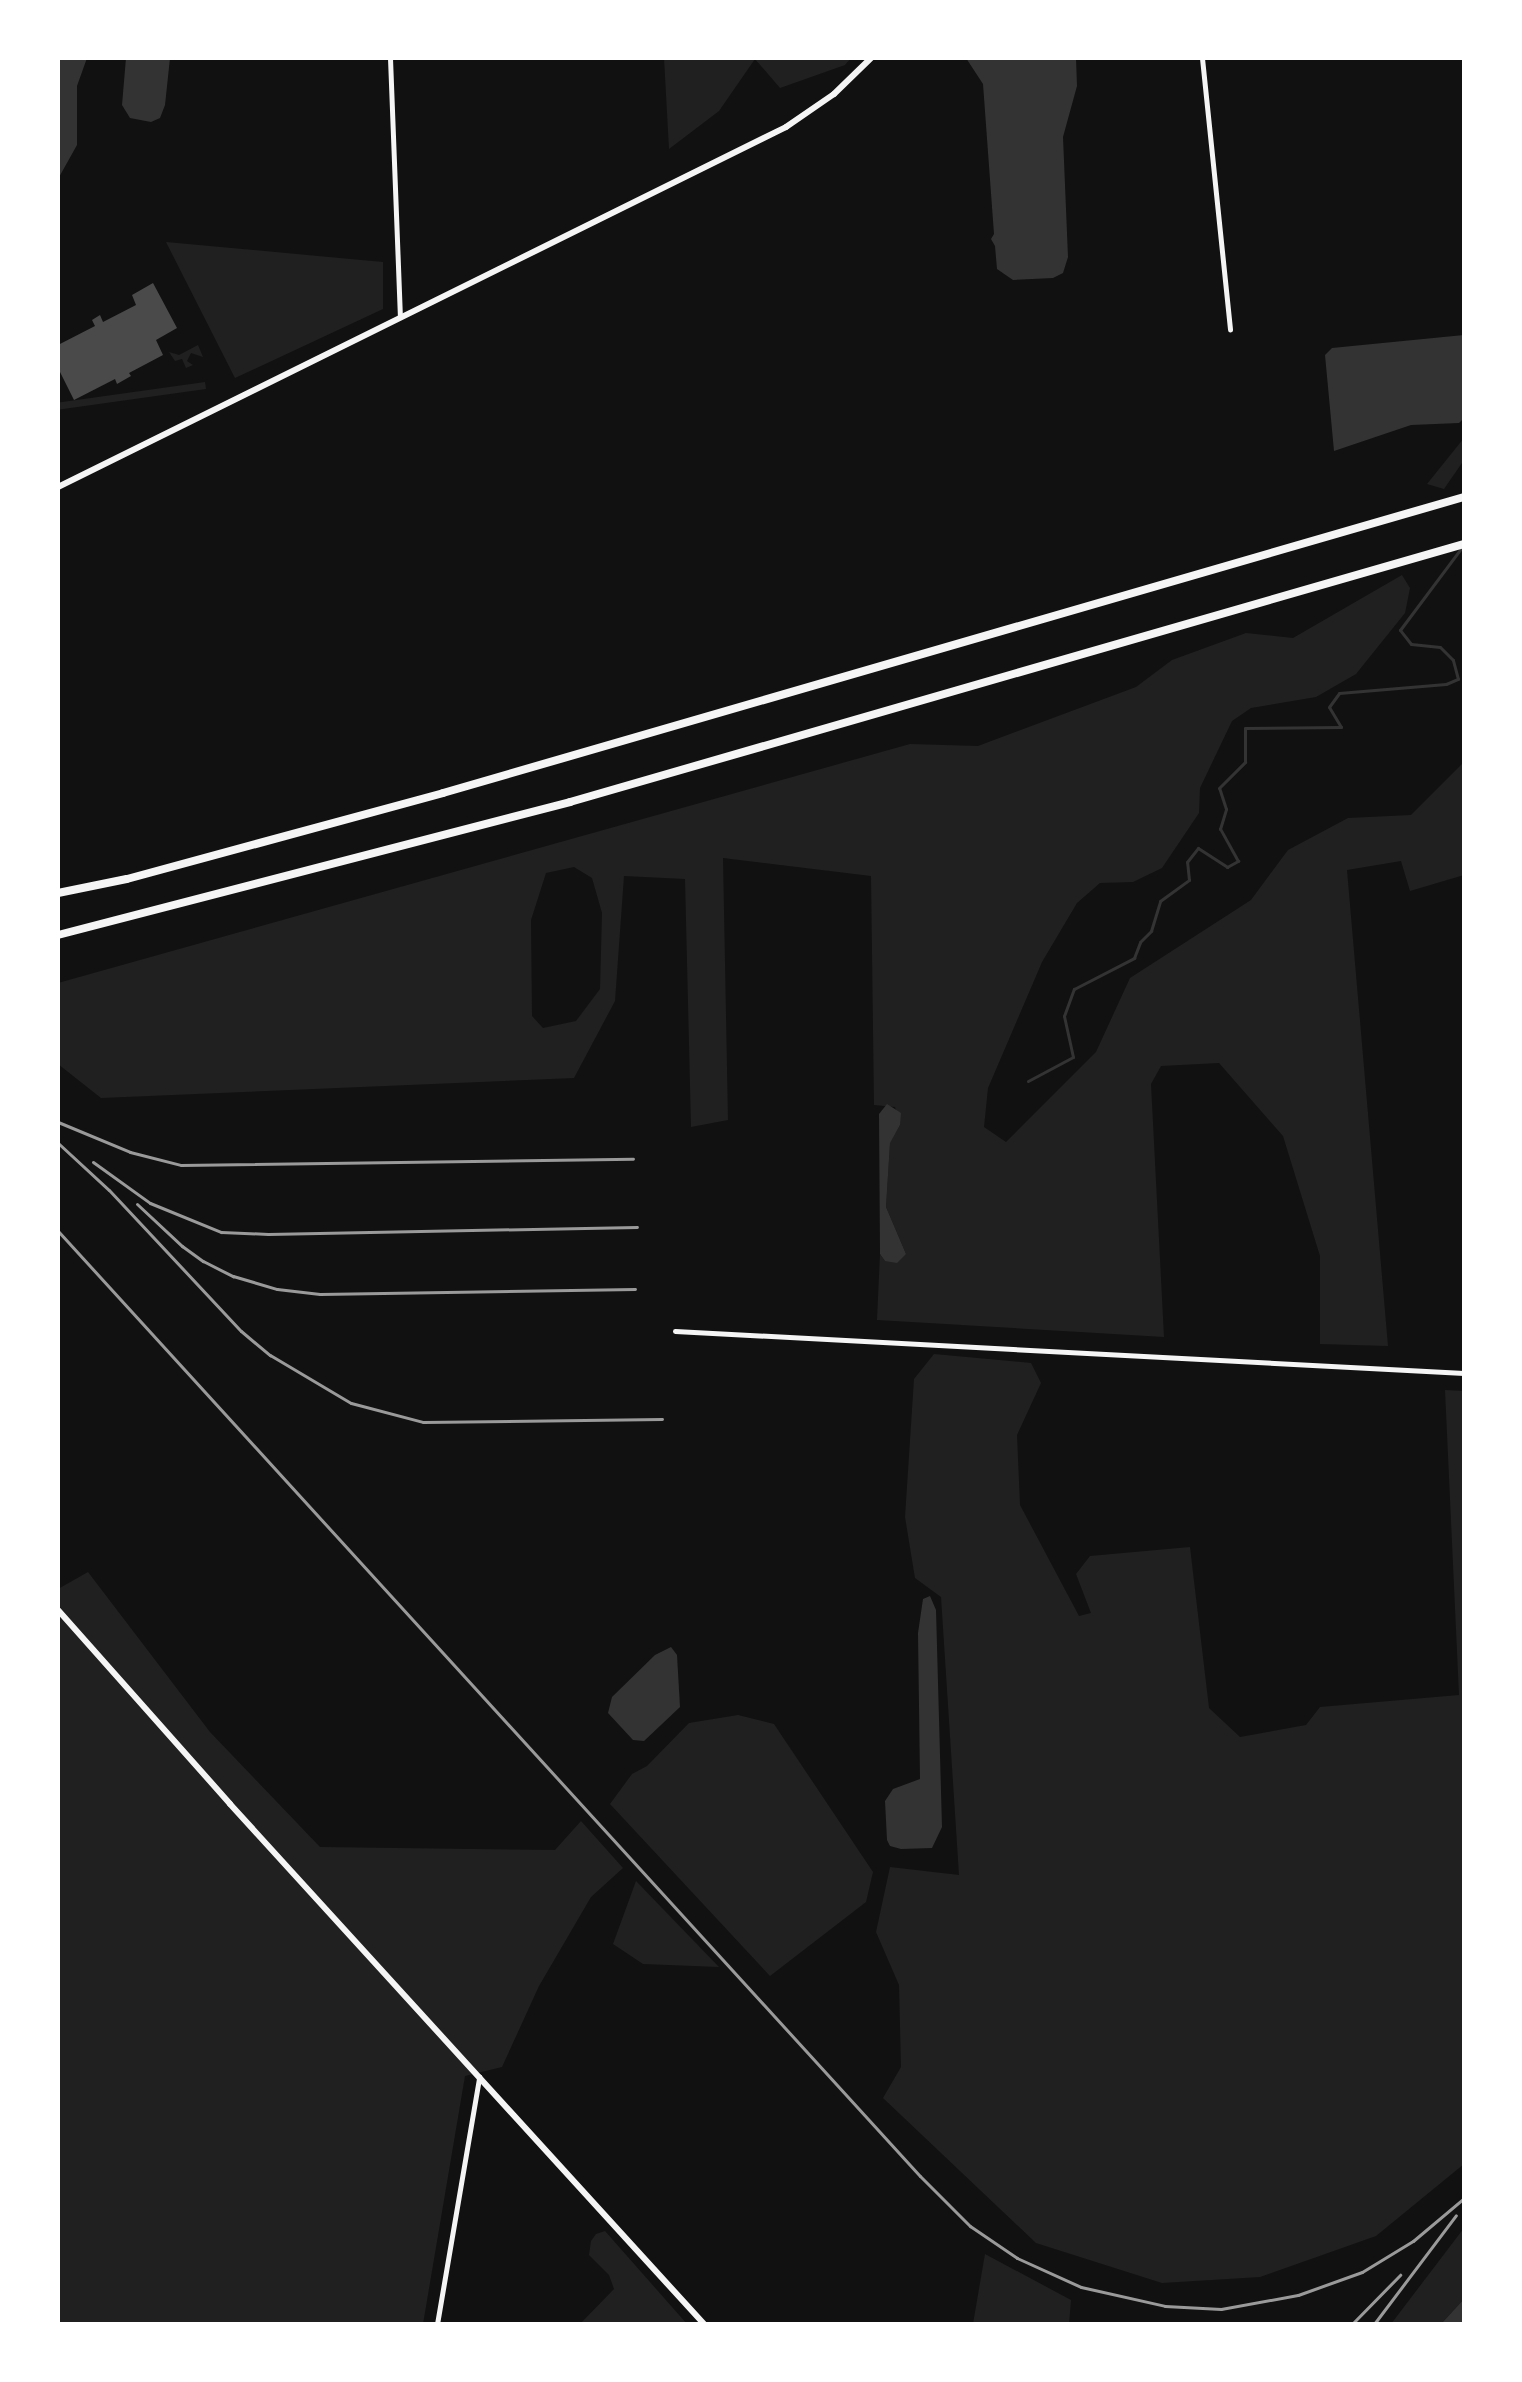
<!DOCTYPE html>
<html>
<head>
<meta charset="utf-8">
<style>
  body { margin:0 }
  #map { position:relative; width:1522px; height:2382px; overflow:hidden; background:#111; font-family:"Archivo Narrow",sans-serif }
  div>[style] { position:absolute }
  .green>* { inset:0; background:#202020; transform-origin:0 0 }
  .water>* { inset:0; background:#333 }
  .stream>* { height:3px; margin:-1.5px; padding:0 1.5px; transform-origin:1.5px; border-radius:1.5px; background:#333 }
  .building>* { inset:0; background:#4a4a4a }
  .minor>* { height:5px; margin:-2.5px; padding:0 2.5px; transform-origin:2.5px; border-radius:2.5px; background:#f5f5f5 }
  .tertiary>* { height:6px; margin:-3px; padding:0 3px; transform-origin:3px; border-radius:3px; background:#f5f5f5 }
  .motorway>* { height:8px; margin:-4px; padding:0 4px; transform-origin:4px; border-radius:4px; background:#f5f5f5 }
  .rail>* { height:3px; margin:-1.5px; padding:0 1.5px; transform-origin:1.5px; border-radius:1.5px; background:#9a9a9a }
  span { translate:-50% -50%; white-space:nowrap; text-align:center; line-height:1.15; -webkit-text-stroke:6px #fff; paint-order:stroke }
  .frame { position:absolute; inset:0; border:60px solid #fff; pointer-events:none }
</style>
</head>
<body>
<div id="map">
  <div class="green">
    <div style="clip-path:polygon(664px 58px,851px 58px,845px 65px,780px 88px,755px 59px,719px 111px,669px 149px)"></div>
    <div style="clip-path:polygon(166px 242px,383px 262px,383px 309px,235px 378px)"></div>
    <div style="clip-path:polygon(198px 345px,203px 357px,191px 353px,187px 361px,193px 365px,186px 368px,182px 359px,175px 361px,169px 352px,179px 355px)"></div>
    <div style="left:205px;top:382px;width:7px;height:164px;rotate:82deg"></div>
    <div style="clip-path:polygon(1464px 438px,1464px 460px,1444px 489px,1427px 484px)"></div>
    <div style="clip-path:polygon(evenodd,1402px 575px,1410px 588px,1405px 613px,1356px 674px,1316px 697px,1251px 708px,1232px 721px,1200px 788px,1199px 813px,1162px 868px,1133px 882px,1100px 883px,1077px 903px,1042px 962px,988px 1088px,984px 1127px,1006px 1142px,1096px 1052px,1130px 978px,1251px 900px,1288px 850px,1348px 818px,1411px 815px,1464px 762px,1464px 875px,1410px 891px,1401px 861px,1347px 870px,1388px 1346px,1320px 1344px,1320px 1256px,1283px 1136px,1219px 1063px,1161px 1066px,1151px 1084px,1164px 1337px,877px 1320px,880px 1254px,885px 1261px,906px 1254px,886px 1207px,890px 1142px,900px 1125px,895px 1107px,874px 1105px,871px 876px,723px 858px,728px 1120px,691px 1127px,685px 879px,624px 876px,615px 1001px,574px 1078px,101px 1098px,58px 1064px,58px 983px,910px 744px,978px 746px,1136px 687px,1172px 660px,1246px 633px,1293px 638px,1402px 575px,574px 867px,592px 878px,602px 913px,600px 989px,576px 1021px,543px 1028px,532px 1016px,531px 920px,546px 873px,574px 867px)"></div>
    <div style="clip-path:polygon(934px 1354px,1031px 1363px,1041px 1383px,1017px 1435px,1020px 1505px,1079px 1616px,1091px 1613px,1076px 1574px,1090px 1556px,1190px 1547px,1209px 1708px,1240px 1737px,1306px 1725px,1320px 1707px,1459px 1695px,1445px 1390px,1464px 1391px,1464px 2164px,1376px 2236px,1260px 2277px,1162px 2283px,1036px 2243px,883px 2098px,901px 2067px,899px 1985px,876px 1932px,890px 1867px,959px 1875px,941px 1597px,915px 1578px,905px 1517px,914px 1379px)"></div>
    <div style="clip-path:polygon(88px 1572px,210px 1732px,320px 1847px,555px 1850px,581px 1821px,623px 1868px,591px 1897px,539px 1986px,502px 2067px,465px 2076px,423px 2324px,58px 2324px,58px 1589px)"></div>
    <div style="clip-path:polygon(738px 1715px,774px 1724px,873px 1872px,866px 1902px,770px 1976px,610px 1804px,632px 1774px,647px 1766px,689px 1723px)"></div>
    <div style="clip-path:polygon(636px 1881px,719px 1967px,643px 1964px,613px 1944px)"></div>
    <div style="clip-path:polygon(1464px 2228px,1464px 2299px,1441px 2324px,1391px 2324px)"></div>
    <div style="clip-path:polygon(605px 2231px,687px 2324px,580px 2324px,614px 2289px,609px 2275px,589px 2255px,591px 2241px,596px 2234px)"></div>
    <div style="clip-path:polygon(985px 2254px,1071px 2300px,1069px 2324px,973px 2324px)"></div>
  </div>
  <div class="water">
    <div style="clip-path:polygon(58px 58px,87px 58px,77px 86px,77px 145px,58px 179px)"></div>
    <div style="clip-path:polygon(126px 58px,170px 58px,165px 105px,160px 118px,151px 122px,130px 118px,122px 105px)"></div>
    <div style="clip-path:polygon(966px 58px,1076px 58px,1077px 86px,1063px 137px,1068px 257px,1063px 273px,1053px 278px,1013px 280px,997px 269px,995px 246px,991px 239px,994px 234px,983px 84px)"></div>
    <div style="clip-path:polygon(1464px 335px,1464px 418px,1459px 423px,1411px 425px,1334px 451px,1325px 355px,1332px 348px)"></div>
    <div style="clip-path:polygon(887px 1104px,901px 1113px,900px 1125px,890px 1143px,886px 1207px,906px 1254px,897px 1263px,885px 1261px,880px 1254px,879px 1114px)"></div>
    <div style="clip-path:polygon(930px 1596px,936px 1610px,942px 1827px,932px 1848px,901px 1849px,890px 1846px,887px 1840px,885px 1801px,893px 1789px,920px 1779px,918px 1633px,923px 1599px)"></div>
    <div style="clip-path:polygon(671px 1647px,677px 1655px,680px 1707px,644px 1741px,633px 1740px,608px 1713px,612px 1697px,655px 1655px)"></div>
    <div style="clip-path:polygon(1464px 2299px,1464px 2324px,1441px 2324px)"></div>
  </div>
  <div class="stream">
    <div style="left:1028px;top:1081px;width:51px;rotate:-28.1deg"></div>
    <div style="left:1073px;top:1057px;width:42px;rotate:-102.4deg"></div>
    <div style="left:1064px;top:1016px;width:29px;rotate:-70deg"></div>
    <div style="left:1074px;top:989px;width:68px;rotate:-27.3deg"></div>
    <div style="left:1134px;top:958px;width:17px;rotate:-69deg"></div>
    <div style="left:1140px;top:942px;width:16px;rotate:-45deg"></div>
    <div style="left:1151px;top:931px;width:31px;rotate:-73deg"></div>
    <div style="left:1160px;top:901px;width:36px;rotate:-36deg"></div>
    <div style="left:1189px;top:880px;width:18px;rotate:-96deg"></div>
    <div style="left:1187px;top:862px;width:18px;rotate:-52deg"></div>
    <div style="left:1198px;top:848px;width:35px;rotate:33deg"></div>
    <div style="left:1227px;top:867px;width:13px;rotate:-29deg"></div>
    <div style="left:1238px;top:861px;width:37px;rotate:-119deg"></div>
    <div style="left:1220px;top:829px;width:21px;rotate:-73deg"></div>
    <div style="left:1226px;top:809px;width:22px;rotate:-108deg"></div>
    <div style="left:1219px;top:788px;width:37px;rotate:-45deg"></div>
    <div style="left:1245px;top:762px;width:34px;rotate:-90deg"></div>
    <div style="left:1245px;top:728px;width:96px;rotate:-0.6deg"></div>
    <div style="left:1341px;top:727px;width:23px;rotate:-121deg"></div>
    <div style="left:1329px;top:707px;width:17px;rotate:-54deg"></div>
    <div style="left:1339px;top:693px;width:107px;rotate:-4.8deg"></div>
    <div style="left:1446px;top:684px;width:13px;rotate:-23deg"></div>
    <div style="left:1458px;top:679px;width:20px;rotate:-105deg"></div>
    <div style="left:1453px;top:660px;width:18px;rotate:-135deg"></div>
    <div style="left:1440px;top:647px;width:29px;rotate:-174deg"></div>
    <div style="left:1411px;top:644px;width:18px;rotate:-128deg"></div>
    <div style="left:1400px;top:630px;width:104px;rotate:-53.2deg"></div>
  </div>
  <div class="building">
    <div style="clip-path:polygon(153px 283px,177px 328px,156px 340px,163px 355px,129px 373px,131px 376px,117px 384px,115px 379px,74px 400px,58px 368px,58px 345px,95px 326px,92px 320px,100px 315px,103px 322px,136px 305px,132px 295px)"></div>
  </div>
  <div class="minor">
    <div style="left:390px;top:58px;width:259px;rotate:87.8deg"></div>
    <div style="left:1202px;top:58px;width:273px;rotate:84.1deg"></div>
    <div style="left:675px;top:1331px;width:790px;rotate:3.05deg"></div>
    <div style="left:437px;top:2324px;width:251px;rotate:-80.3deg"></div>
  </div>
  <div class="tertiary">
    <div style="left:58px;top:487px;width:812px;rotate:-26.31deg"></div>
    <div style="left:786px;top:127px;width:58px;rotate:-34.5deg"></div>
    <div style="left:834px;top:94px;width:52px;rotate:-44.2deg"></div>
    <div style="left:58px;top:1610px;width:259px;rotate:48.4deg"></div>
    <div style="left:230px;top:1804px;width:704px;rotate:47.65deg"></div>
  </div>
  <div class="motorway">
    <div style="left:58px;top:893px;width:70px;rotate:-11.5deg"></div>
    <div style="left:127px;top:879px;width:327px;rotate:-15.2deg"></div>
    <div style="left:443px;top:793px;width:1063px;rotate:-16.17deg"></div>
    <div style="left:58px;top:935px;width:529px;rotate:-14.56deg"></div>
    <div style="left:570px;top:802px;width:930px;rotate:-16.1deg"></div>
  </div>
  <div class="rail">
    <div style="left:58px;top:1122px;width:78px;rotate:22.6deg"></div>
    <div style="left:130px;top:1152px;width:53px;rotate:14.3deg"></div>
    <div style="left:181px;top:1165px;width:452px;rotate:-0.8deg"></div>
    <div style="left:58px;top:1143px;width:69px;rotate:42.7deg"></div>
    <div style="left:109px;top:1190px;width:193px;rotate:46.9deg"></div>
    <div style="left:241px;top:1331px;width:38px;rotate:40deg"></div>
    <div style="left:270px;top:1355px;width:94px;rotate:30.7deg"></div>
    <div style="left:351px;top:1403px;width:74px;rotate:14.8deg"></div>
    <div style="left:423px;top:1422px;width:239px;rotate:-0.7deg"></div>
    <div style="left:93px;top:1162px;width:70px;rotate:35.7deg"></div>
    <div style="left:150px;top:1203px;width:77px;rotate:22.2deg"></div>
    <div style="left:221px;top:1232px;width:47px;rotate:2.4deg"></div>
    <div style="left:268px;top:1234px;width:369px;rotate:-1.1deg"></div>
    <div style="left:137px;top:1204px;width:62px;rotate:43deg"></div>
    <div style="left:182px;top:1246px;width:26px;rotate:36deg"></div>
    <div style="left:203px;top:1261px;width:34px;rotate:27deg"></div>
    <div style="left:233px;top:1276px;width:46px;rotate:16.5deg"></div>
    <div style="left:277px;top:1289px;width:43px;rotate:6.6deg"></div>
    <div style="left:320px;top:1294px;width:315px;rotate:-0.9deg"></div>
    <div style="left:58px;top:1231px;width:1279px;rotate:47.63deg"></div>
    <div style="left:920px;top:2176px;width:71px;rotate:45deg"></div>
    <div style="left:970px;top:2226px;width:57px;rotate:34.2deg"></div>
    <div style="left:1017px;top:2258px;width:70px;rotate:24.4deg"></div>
    <div style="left:1081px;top:2287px;width:86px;rotate:12.7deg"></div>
    <div style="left:1165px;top:2306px;width:56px;rotate:3.1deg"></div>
    <div style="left:1221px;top:2309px;width:78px;rotate:-10.3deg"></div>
    <div style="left:1298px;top:2295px;width:68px;rotate:-19.8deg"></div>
    <div style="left:1362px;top:2272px;width:60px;rotate:-31.3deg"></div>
    <div style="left:1413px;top:2241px;width:67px;rotate:-40.1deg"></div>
    <div style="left:1352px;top:2324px;width:69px;rotate:-45.6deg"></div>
    <div style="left:1374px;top:2324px;width:136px;rotate:-53deg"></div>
  </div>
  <div class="frame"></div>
</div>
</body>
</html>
